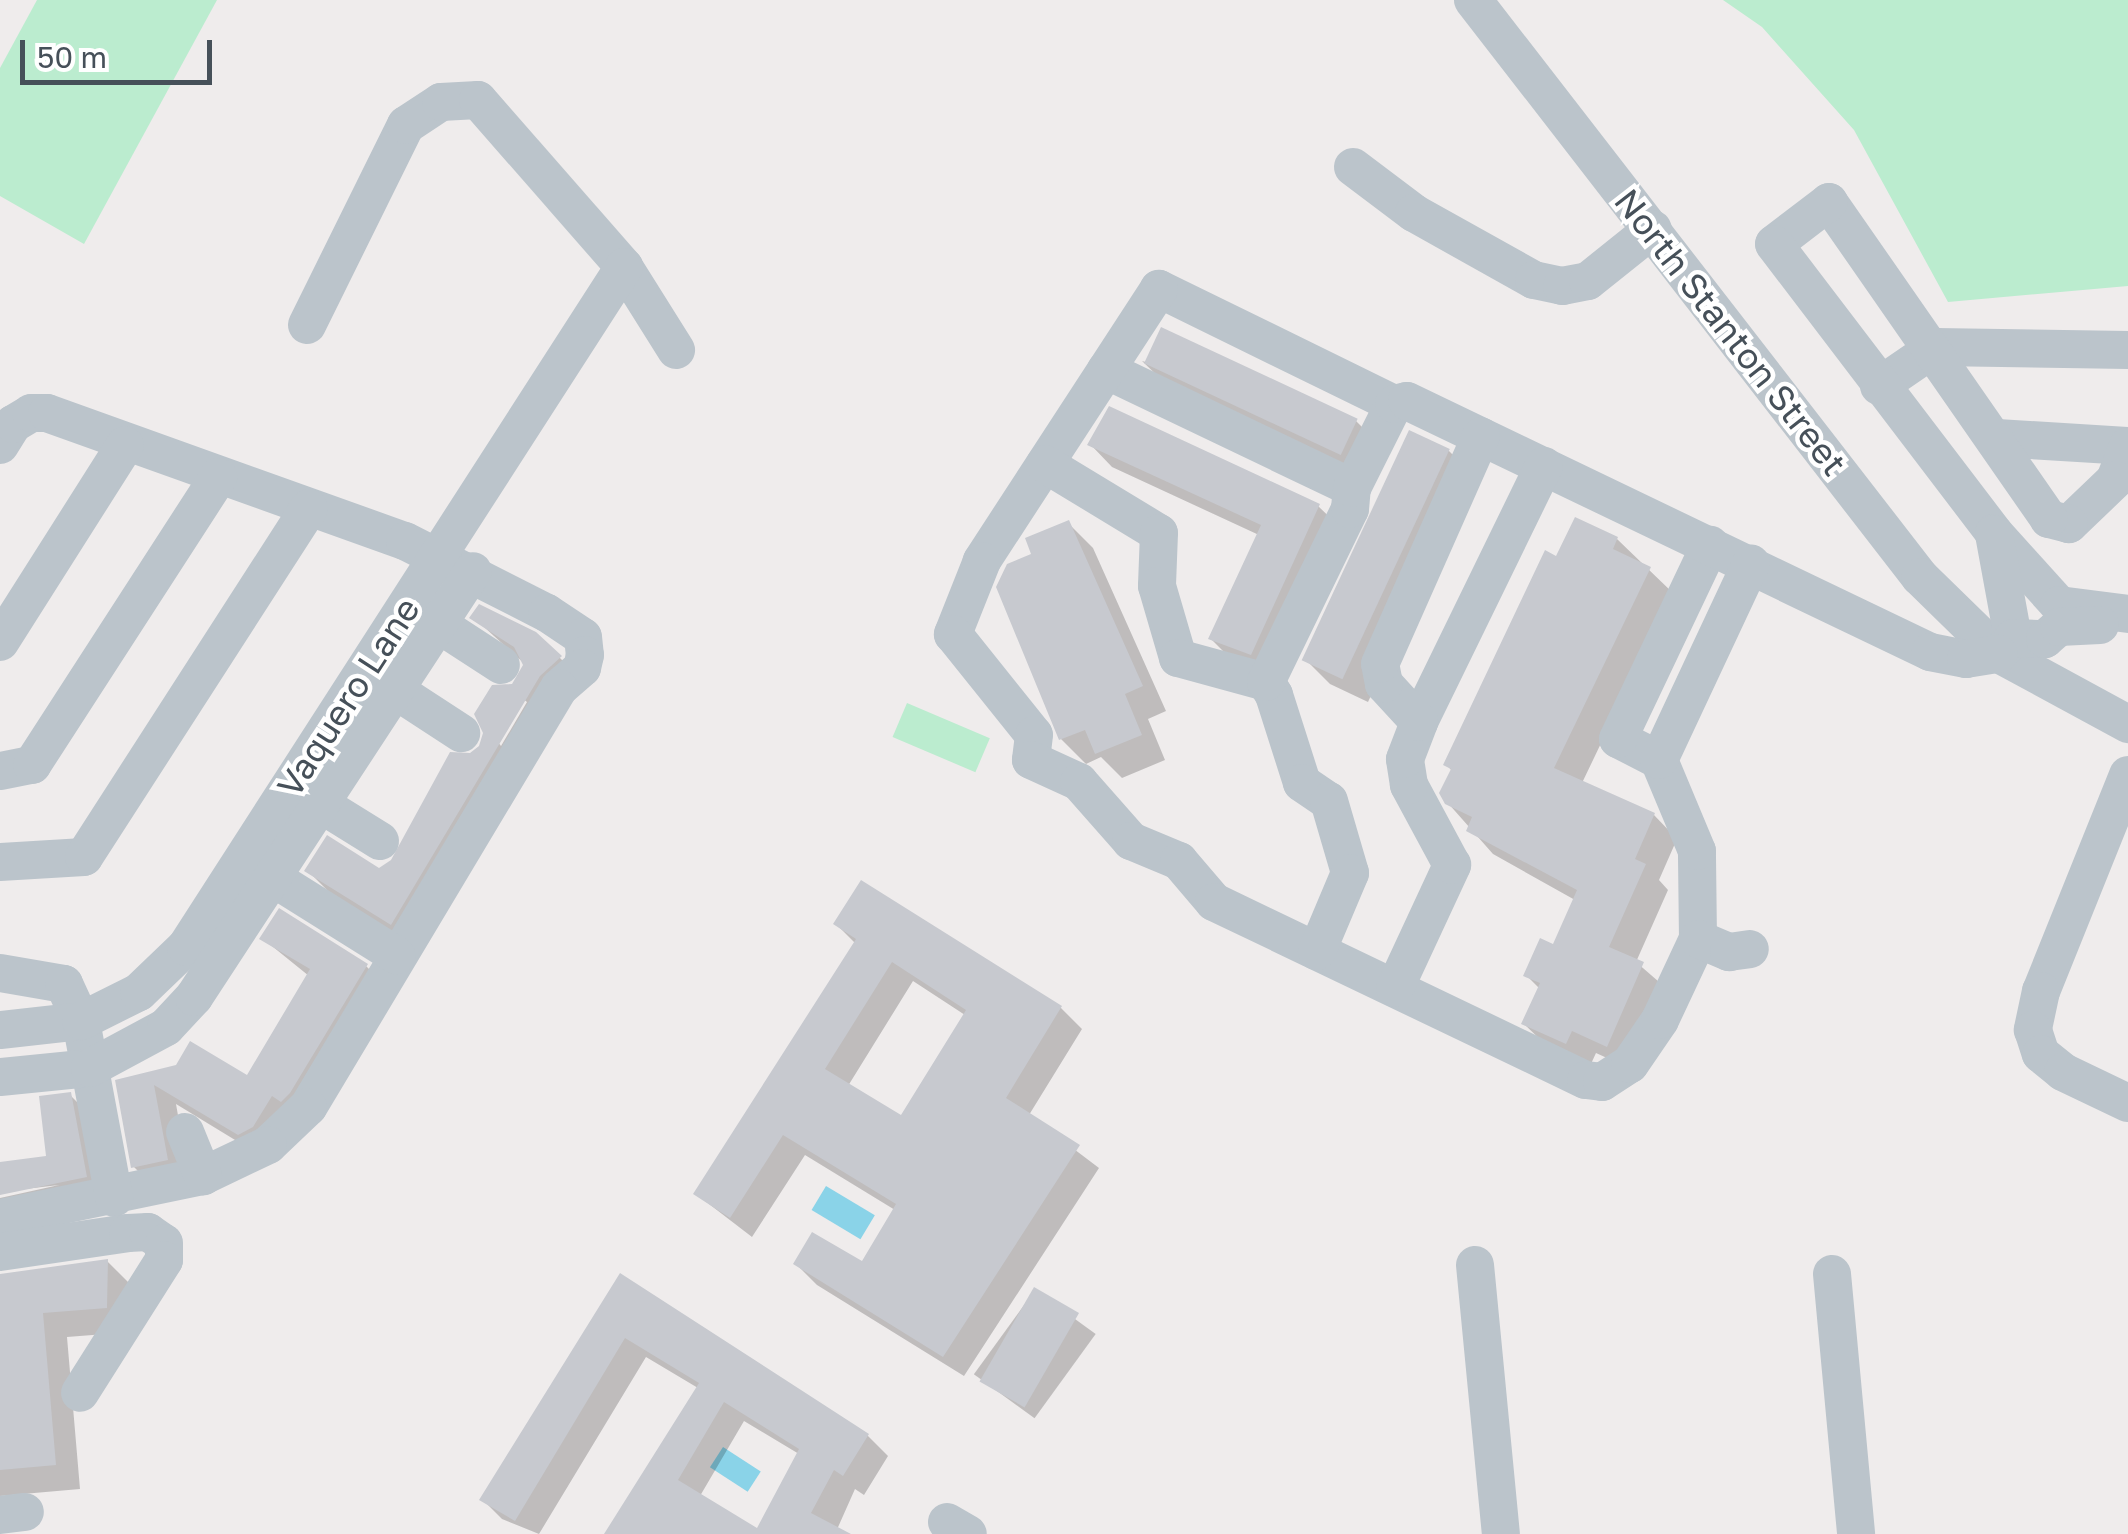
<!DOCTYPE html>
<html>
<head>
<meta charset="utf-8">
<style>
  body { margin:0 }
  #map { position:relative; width:2128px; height:1534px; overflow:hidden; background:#efecec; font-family:"Golos Text",sans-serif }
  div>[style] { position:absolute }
  .green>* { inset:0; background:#bbeccf; transform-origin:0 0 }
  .water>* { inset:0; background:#8ad3e8; transform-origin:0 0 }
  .shadow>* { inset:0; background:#0003; transform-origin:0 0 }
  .building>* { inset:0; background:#c7c9cf; transform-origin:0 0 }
  .minor>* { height:38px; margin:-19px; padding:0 19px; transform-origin:19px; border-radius:19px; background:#bbc4cb }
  span { translate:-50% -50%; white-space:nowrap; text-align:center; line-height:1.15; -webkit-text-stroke:9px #fff; paint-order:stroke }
  .street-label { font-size:35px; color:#465059 }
  .scale { position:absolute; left:20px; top:40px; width:192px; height:45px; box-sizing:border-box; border:5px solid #465059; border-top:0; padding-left:12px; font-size:30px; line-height:35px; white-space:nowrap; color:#465059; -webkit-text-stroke:8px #fff; paint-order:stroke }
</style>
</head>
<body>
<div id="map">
  <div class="green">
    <div style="clip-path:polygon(37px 0,217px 0,84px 244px,0 196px,0 68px)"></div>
    <div style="clip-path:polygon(1723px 0,2128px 0,2128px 286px,1948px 302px,1854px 130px,1762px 27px)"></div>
    <div style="left:907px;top:703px;width:90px;height:37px;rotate:23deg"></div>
  </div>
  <div class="water">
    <div style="left:826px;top:1186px;width:57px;height:28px;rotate:31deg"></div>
    <div style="left:723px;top:1447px;width:45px;height:24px;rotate:33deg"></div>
  </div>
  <div class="shadow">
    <div style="clip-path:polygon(1142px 361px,1356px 421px,1381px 446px,1365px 480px,1167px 385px)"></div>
    <div style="clip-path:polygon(1411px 433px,1449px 451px,1474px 476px,1368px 702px,1330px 684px,1305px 659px)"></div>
    <div style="clip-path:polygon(1090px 444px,1318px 506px,1341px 528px,1274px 676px,1233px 661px,1211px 639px,1259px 535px,1112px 467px)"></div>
    <div style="clip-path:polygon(1068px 523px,1093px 548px,1166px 711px,1148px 719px,1165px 760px,1122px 778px,1101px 757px,1086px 764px,1061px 739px,1034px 555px)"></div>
    <div style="clip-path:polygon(1617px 539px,1673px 593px,1582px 783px,1654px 815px,1677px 839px,1659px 880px,1668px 890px,1636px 962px,1666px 988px,1631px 1069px,1596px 1053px,1590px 1066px,1548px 1047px,1524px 1024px,1540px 989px,1526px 975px,1554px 947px,1575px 900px,1493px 854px,1447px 802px,1452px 771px,1446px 764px,1558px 559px)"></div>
    <div style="clip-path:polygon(evenodd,473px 617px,560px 658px,584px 682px,416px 948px,332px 895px,307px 870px,379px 871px,393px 862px,483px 746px,526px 665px,473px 617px,523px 699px,527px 702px,501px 746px,498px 742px,523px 699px)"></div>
    <div style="clip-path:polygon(evenodd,836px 924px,1061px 1008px,1082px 1029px,1029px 1115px,1099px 1168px,964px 1376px,817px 1285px,796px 1264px,863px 1265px,895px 1210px,805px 1155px,752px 1237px,696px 1194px,856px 944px,836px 924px,913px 981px,965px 1015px,902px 1118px,848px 1086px,913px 981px)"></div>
    <div style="clip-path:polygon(262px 938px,366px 966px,389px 989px,263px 1157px,176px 1104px,190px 1183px,157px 1190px,134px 1167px,118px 1082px,247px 1079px,309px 976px)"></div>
    <div style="clip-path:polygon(70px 1095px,95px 1120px,111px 1201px,0 1235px,0 1198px,59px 1185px,0 1192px,0 1164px,49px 1158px)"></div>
    <div style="clip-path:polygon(107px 1261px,132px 1286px,131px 1332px,67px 1337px,80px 1489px,0 1496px,0 1276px)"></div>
    <div style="clip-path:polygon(evenodd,621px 1276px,868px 1436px,888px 1456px,864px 1495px,855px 1489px,835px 1534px,614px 1534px,698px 1388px,646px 1357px,539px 1534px,502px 1519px,482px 1499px,621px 1276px,744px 1421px,799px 1454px,758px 1531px,700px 1496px,744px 1421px)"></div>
    <div style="left:1035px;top:1290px;width:75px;height:104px;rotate:36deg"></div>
  </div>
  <div class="building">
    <div style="left:1161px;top:327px;width:217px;height:40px;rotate:25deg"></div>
    <div style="clip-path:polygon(1109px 406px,1320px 504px,1251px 655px,1208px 639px,1261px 525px,1087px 445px)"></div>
    <div style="left:1409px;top:430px;width:45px;height:254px;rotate:25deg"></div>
    <div style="clip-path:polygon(1575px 517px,1618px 537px,1613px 549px,1651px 567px,1554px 768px,1655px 813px,1635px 859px,1646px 864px,1609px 947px,1644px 962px,1607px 1047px,1572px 1031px,1566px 1044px,1521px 1024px,1540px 983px,1523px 976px,1540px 938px,1553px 944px,1577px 890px,1466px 831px,1472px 817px,1445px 804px,1439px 793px,1451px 769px,1443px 765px,1545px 550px,1556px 556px)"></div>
    <div style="clip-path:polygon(1069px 520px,1143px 686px,1125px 694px,1142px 735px,1095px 754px,1085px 730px,1059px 740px,996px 587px,1007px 564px,1031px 554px,1025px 538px)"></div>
    <div style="clip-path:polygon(479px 604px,536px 632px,562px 656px,540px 676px,391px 925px,304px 871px,327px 835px,379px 868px,391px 860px,450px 752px,470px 753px,479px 746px,483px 733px,474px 714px,492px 685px,512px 684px,523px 665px,514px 647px,469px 618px)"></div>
    <div style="clip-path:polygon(evenodd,861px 880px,1062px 1006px,1006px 1098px,1080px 1145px,943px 1357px,793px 1264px,812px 1232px,862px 1261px,896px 1204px,783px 1135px,730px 1218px,693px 1194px,856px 939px,833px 924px,861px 880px,892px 962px,966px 1010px,901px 1115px,825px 1069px,892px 962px)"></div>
    <div style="clip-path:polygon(279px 908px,368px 964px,290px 1093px,281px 1102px,272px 1096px,253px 1127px,238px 1135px,154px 1085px,168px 1160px,131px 1168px,115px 1080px,176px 1065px,190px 1041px,247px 1075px,310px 969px,259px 939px)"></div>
    <div style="clip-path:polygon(71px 1092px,87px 1177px,0 1195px,0 1162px,46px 1156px,39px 1096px)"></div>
    <div style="clip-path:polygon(108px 1259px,107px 1308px,43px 1313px,56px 1465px,0 1470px,0 1274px)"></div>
    <div style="clip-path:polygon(evenodd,620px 1273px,869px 1434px,843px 1476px,834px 1470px,811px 1513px,851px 1534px,604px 1534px,699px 1383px,625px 1338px,515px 1521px,479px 1500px,620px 1273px,724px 1402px,799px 1449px,757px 1528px,678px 1480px,724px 1402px)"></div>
    <div style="left:1034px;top:1287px;width:52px;height:109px;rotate:30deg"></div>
  </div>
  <div class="minor">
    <div style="left:1473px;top:0;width:730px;rotate:52.24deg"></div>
    <div style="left:1920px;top:577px;width:110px;rotate:44.3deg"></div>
    <div style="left:1999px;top:654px;width:147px;rotate:28.5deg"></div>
    <div style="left:1353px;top:167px;width:76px;rotate:37deg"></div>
    <div style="left:1414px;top:213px;width:137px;rotate:29.2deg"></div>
    <div style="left:1534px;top:280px;width:29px;rotate:12deg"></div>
    <div style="left:1562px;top:286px;width:26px;rotate:-11deg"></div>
    <div style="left:1588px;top:281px;width:83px;rotate:-38.7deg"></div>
    <div style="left:307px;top:325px;width:223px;rotate:-63.7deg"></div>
    <div style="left:406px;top:125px;width:42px;rotate:-33.3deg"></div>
    <div style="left:441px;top:102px;width:37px;rotate:-3deg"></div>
    <div style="left:478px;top:100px;width:222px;rotate:48.8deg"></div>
    <div style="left:624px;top:267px;width:98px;rotate:57.9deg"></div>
    <div style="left:1106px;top:370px;width:273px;rotate:25.6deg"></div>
    <div style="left:1879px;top:386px;width:69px;rotate:-34.4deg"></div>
    <div style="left:1936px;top:347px;width:192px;rotate:0.9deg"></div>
    <div style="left:1394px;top:404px;width:262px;rotate:-153.9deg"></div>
    <div style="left:1159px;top:289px;width:325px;rotate:123.1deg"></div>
    <div style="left:982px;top:561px;width:79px;rotate:111.7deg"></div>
    <div style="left:953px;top:634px;width:129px;rotate:51.3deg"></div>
    <div style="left:1034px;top:735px;width:25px;rotate:97deg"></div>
    <div style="left:1031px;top:760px;width:53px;rotate:24.6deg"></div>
    <div style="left:1079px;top:782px;width:79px;rotate:48.6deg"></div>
    <div style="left:1131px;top:841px;width:52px;rotate:22.6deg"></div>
    <div style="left:1179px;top:861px;width:54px;rotate:49.5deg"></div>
    <div style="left:1214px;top:902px;width:412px;rotate:25.6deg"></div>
    <div style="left:1586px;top:1080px;width:16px;rotate:7deg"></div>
    <div style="left:1602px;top:1082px;width:33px;rotate:-33deg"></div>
    <div style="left:1630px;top:1064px;width:53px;rotate:-55.7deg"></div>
    <div style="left:1660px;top:1020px;width:89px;rotate:-64.9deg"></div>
    <div style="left:1698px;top:939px;width:88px;rotate:-90.7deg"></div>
    <div style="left:1697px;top:851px;width:99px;rotate:-112.7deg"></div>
    <div style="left:1659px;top:760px;width:46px;rotate:-152.9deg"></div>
    <div style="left:1618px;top:739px;width:215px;rotate:-64.6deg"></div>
    <div style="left:1997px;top:438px;width:131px;rotate:3.5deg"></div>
    <div style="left:0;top:445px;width:25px;rotate:-58deg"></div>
    <div style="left:13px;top:424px;width:21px;rotate:-31deg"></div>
    <div style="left:31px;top:413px;width:16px"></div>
    <div style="left:47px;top:413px;width:380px;rotate:19.7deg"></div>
    <div style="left:405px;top:541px;width:159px;rotate:26.9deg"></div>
    <div style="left:547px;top:613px;width:43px;rotate:33.7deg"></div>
    <div style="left:583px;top:637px;width:18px;rotate:84deg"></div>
    <div style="left:585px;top:655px;width:13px;rotate:103deg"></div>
    <div style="left:582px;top:668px;width:30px;rotate:139deg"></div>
    <div style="left:559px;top:688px;width:488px;rotate:120.9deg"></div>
    <div style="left:308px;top:1107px;width:55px;rotate:136.5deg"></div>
    <div style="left:268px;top:1145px;width:72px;rotate:154.5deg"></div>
    <div style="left:203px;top:1176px;width:207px;rotate:168.3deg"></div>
    <div style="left:2128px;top:446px;width:36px;rotate:111deg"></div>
    <div style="left:2115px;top:480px;width:64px;rotate:136.3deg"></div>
    <div style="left:2069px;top:524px;width:21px;rotate:-166deg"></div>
    <div style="left:2049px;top:519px;width:386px;rotate:-124.8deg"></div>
    <div style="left:1829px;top:202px;width:69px;rotate:142.6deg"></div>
    <div style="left:1774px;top:244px;width:363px;rotate:52.7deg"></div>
    <div style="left:1994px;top:533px;width:97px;rotate:47.9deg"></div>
    <div style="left:2059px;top:605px;width:70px;rotate:7.4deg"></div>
    <div style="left:1045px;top:464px;width:133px;rotate:31.2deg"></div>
    <div style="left:1159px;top:533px;width:53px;rotate:92.2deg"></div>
    <div style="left:1157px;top:586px;width:75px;rotate:73.7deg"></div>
    <div style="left:1178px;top:658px;width:91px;rotate:15.3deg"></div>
    <div style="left:1266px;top:682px;width:15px;rotate:58deg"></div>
    <div style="left:1274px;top:695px;width:92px;rotate:72.3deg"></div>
    <div style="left:1302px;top:783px;width:32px;rotate:34deg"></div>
    <div style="left:1329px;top:801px;width:75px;rotate:73.7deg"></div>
    <div style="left:1350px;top:873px;width:85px;rotate:112.9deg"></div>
    <div style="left:1994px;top:534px;width:106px;rotate:79.6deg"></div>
    <div style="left:2013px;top:638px;width:21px;rotate:131deg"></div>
    <div style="left:438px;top:624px;width:75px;rotate:33.1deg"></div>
    <div style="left:2013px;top:638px;width:32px;rotate:2deg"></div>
    <div style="left:2045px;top:639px;width:18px;rotate:-41deg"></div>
    <div style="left:2059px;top:627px;width:41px;rotate:-2.8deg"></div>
    <div style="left:0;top:642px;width:233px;rotate:-57.6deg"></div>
    <div style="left:375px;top:677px;width:103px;rotate:33.1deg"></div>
    <div style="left:1266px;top:682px;width:192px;rotate:-64.1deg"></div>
    <div style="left:1350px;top:509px;width:21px;rotate:-85deg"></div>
    <div style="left:1352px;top:488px;width:94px;rotate:-63.4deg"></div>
    <div style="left:1394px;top:404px;width:13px;rotate:-13deg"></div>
    <div style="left:1407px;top:401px;width:580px;rotate:25.64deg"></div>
    <div style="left:1930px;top:652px;width:37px;rotate:11deg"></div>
    <div style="left:1966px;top:659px;width:33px;rotate:-9deg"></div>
    <div style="left:1419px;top:722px;width:285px;rotate:-64deg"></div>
    <div style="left:1659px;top:760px;width:217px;rotate:-64.9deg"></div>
    <div style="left:0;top:771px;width:33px;rotate:-11deg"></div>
    <div style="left:32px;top:765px;width:343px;rotate:-57.1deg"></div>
    <div style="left:2128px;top:775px;width:233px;rotate:111.9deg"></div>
    <div style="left:2041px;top:991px;width:40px;rotate:102deg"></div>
    <div style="left:2033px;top:1030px;width:25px;rotate:72deg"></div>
    <div style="left:2041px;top:1054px;width:28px;rotate:39deg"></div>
    <div style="left:2063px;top:1072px;width:72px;rotate:25.5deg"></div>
    <div style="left:301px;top:792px;width:93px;rotate:31.8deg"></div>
    <div style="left:0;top:862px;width:84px;rotate:-3.4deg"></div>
    <div style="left:84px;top:857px;width:415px;rotate:-57.2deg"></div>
    <div style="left:254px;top:866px;width:168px;rotate:32.1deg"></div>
    <div style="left:1698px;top:939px;width:34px;rotate:23deg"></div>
    <div style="left:1729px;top:952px;width:21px;rotate:-8deg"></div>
    <div style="left:0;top:973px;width:65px;rotate:9.8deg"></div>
    <div style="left:64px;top:984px;width:41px;rotate:65.3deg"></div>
    <div style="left:81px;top:1021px;width:180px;rotate:79.4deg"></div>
    <div style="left:1395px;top:988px;width:136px;rotate:-65.1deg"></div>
    <div style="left:1452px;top:865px;width:91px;rotate:-118.3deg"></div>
    <div style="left:1409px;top:785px;width:26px;rotate:-99deg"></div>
    <div style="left:1405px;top:759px;width:40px;rotate:-69deg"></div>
    <div style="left:1419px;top:722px;width:52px;rotate:-132.6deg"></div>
    <div style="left:1384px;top:684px;width:20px;rotate:-101deg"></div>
    <div style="left:1380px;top:664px;width:249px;rotate:-66.1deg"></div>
    <div style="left:0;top:1030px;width:81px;rotate:-6.3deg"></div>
    <div style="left:81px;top:1021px;width:65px;rotate:-26.6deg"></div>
    <div style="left:139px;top:992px;width:65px;rotate:-43.8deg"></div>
    <div style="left:186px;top:947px;width:809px;rotate:-57.21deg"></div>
    <div style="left:0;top:1077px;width:90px;rotate:-5.7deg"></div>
    <div style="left:90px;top:1068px;width:86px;rotate:-28.3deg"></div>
    <div style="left:166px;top:1027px;width:41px;rotate:-47deg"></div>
    <div style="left:194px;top:997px;width:509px;rotate:-56.78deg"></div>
    <div style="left:185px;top:1132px;width:48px;rotate:67.8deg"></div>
    <div style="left:0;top:1252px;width:129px;rotate:-8.4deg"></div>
    <div style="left:128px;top:1233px;width:20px;rotate:-3deg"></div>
    <div style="left:148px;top:1232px;width:19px;rotate:35deg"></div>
    <div style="left:164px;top:1243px;width:17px;rotate:90deg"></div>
    <div style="left:164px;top:1260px;width:157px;rotate:122.3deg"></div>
    <div style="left:1475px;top:1265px;width:270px;rotate:84.5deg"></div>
    <div style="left:1832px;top:1274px;width:261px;rotate:84.7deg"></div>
    <div style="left:0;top:1515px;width:25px;rotate:-7deg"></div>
    <div style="left:947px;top:1522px;width:24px;rotate:30deg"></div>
  </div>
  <div class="street-label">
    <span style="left:1731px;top:332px;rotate:52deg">North Stanton Street</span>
    <span style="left:348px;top:697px;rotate:-57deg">Vaquero Lane</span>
  </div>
  <div class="scale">50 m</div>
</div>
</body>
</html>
